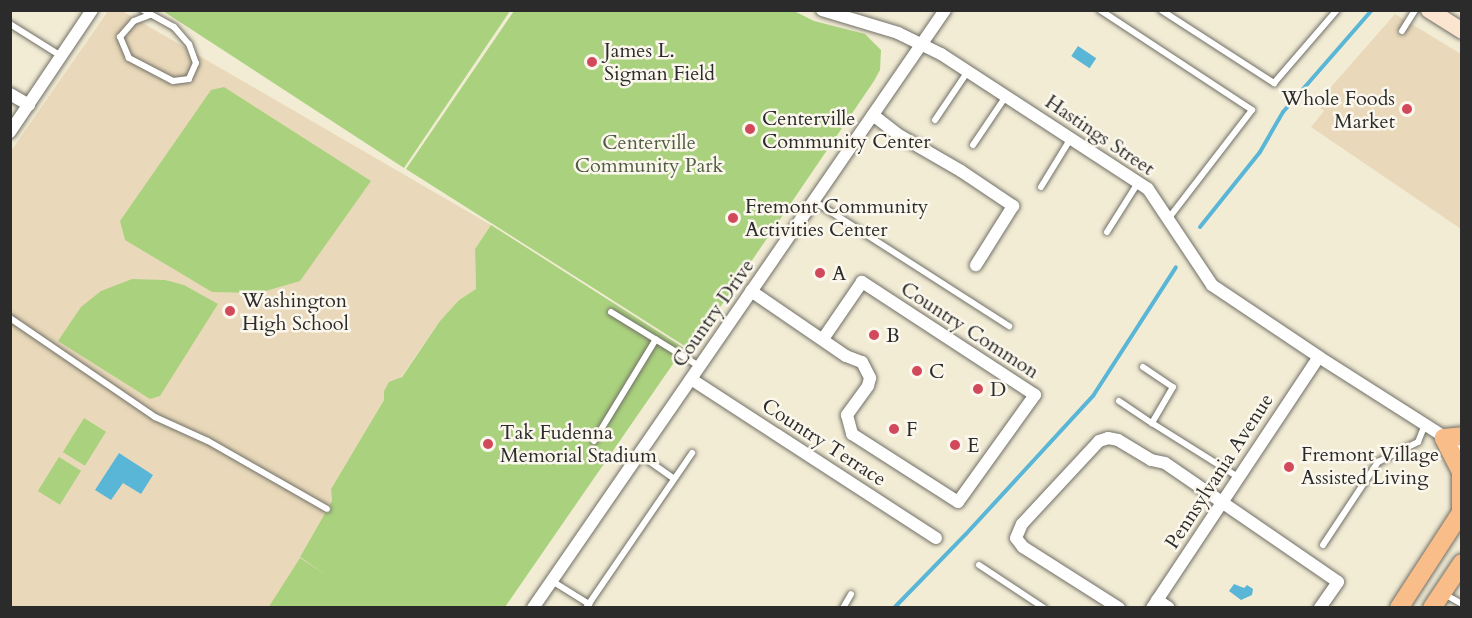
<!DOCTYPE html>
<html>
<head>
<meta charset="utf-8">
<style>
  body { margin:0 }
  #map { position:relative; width:1472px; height:618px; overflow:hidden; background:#f2ecd5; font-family:Cardo,serif }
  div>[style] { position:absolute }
  .built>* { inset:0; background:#e9d9ba }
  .green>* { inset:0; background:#aad27e; transform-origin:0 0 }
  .water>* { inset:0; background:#59b6d7; transform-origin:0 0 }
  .stream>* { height:4px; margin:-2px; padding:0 2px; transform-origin:2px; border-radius:2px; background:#59b6d7 }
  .roads { filter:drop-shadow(0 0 2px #716f66) drop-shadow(0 0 2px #716f66) }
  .lane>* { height:6px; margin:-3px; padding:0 3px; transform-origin:3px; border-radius:3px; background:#fff }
  .street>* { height:12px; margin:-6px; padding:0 6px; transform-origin:6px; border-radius:6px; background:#fff }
  .secondary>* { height:16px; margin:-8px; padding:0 8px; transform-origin:8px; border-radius:8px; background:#fce5d0 }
  .primary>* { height:18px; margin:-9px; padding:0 9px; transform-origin:9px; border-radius:9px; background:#f8bd89 }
  .dots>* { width:16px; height:16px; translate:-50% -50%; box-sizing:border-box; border:3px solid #fbf7ec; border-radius:50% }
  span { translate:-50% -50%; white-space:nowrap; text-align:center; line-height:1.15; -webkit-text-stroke:5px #fbf7ec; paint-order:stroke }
  .poi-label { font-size:20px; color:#2b2b2b }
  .left { translate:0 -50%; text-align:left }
  .right { translate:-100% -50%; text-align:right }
  .street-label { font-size:20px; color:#2b2b2b }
  .park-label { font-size:20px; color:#515d44 }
  .frame { position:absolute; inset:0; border:12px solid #2b2b2b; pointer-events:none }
</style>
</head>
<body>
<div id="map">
  <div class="built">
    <div style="clip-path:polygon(108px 11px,122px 11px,491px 225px,475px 249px,476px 289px,459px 300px,440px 321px,401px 377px,384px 391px,384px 400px,331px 489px,332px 501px,300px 557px,376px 607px,11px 608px,11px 151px)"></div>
    <div style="clip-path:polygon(1395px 14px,1461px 54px,1461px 229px,1311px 127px,1324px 111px,1316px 104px)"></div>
  </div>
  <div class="green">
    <div style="clip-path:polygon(163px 11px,510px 11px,404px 168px)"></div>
    <div style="clip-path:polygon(514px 11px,794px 11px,814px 21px,865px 34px,881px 50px,880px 70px,874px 81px,691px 350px,406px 169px)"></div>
    <div style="clip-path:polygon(224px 87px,371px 181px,300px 281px,259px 293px,212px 292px,125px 240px,120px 221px,211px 90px)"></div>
    <div style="clip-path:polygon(491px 225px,684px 348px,505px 607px,268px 608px,300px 558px,326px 575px,300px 557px,332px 501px,331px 489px,384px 400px,384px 391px,389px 382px,402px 377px,440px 321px,459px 300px,476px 289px,475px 249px)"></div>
    <div style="clip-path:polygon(132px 279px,165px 280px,184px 285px,218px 304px,160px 396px,150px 399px,58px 341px,81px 307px,101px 291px)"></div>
    <div style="left:84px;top:418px;width:26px;height:40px;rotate:32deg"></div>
    <div style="left:59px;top:457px;width:26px;height:40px;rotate:32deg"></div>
  </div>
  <div class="water">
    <div style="left:1078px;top:46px;width:22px;height:12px;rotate:34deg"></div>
    <div style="clip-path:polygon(119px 453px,153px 475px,141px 494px,123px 483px,111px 500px,95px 490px)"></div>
    <div style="clip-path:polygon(1234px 584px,1244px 588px,1247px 585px,1253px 589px,1252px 595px,1241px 600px,1229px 591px)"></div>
  </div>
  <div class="stream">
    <div style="left:1200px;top:227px;width:96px;rotate:-51.3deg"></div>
    <div style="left:1260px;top:152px;width:46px;rotate:-60.1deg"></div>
    <div style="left:1283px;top:112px;width:135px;rotate:-48.9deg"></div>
    <div style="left:894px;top:608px;width:103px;rotate:-45.8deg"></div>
    <div style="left:966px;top:534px;width:188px;rotate:-47.4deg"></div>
    <div style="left:1093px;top:396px;width:153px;rotate:-57.2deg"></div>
  </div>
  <div class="roads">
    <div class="lane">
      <div style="left:143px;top:10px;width:35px;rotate:29deg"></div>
      <div style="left:174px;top:27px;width:23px;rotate:49deg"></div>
      <div style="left:189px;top:44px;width:20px;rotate:70deg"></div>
      <div style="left:196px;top:63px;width:17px;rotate:114deg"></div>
      <div style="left:189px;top:79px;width:16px;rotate:173deg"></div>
      <div style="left:173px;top:81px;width:50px;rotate:-152.4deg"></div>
      <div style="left:129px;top:58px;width:23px;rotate:-113deg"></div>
      <div style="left:120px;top:37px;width:21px;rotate:-49deg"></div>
      <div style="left:134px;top:21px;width:17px;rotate:-21deg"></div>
      <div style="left:1100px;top:10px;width:182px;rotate:33.3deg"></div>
      <div style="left:1252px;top:110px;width:138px;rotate:127.6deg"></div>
      <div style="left:1161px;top:10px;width:135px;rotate:32.9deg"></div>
      <div style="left:1274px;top:83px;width:96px;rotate:-49.2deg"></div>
      <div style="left:10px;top:24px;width:60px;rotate:32.1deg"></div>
      <div style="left:1402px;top:31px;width:25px;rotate:-58deg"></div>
      <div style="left:935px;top:120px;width:59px;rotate:-56deg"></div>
      <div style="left:973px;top:145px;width:59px;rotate:-56deg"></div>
      <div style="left:1041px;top:187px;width:57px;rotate:-58.5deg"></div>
      <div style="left:814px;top:201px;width:232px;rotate:32.7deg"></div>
      <div style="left:1107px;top:232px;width:58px;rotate:-57.7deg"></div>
      <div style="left:611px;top:312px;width:103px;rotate:31.5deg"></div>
      <div style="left:10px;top:318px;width:176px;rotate:34.3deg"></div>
      <div style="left:155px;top:417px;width:58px;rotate:24.4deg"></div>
      <div style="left:208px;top:441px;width:137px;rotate:29.7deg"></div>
      <div style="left:1143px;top:367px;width:36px;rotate:34deg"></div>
      <div style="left:1173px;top:387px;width:42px;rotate:120.3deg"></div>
      <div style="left:1152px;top:423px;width:102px;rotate:32.1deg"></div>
      <div style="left:1119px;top:401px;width:40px;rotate:34deg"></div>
      <div style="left:594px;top:441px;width:119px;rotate:-58.7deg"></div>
      <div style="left:639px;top:454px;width:42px;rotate:35.2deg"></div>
      <div style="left:1323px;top:545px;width:100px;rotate:-56.5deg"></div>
      <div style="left:1378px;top:462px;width:45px;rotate:-26.6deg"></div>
      <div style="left:1418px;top:442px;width:18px;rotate:-68deg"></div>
      <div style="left:979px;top:565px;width:78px;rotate:33.5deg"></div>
      <div style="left:552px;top:581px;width:44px;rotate:31.9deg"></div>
      <div style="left:1444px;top:594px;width:21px;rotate:29deg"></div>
      <div style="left:586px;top:608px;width:188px;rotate:-55.6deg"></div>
      <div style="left:843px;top:608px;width:16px;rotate:-60deg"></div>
    </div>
    <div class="street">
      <div style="left:822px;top:10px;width:79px;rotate:16.8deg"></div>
      <div style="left:898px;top:33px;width:48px;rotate:26deg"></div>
      <div style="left:941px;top:54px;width:247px;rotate:33.1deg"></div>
      <div style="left:1148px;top:189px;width:115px;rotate:56.3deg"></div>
      <div style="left:1212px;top:285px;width:129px;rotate:33.9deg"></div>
      <div style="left:1319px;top:357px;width:169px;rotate:32.5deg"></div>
      <div style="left:10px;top:94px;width:22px;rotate:30deg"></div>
      <div style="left:873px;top:115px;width:31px;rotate:38deg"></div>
      <div style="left:897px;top:134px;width:74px;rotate:30deg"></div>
      <div style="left:961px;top:171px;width:63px;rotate:33.9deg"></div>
      <div style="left:1013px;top:206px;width:70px;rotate:122.1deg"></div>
      <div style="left:10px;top:132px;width:147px;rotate:-56.1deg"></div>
      <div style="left:751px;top:291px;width:115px;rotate:34.4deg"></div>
      <div style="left:846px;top:356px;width:17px;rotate:21deg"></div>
      <div style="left:862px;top:362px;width:18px;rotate:63deg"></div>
      <div style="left:870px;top:378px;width:8px;rotate:104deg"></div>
      <div style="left:868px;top:386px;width:36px;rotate:126deg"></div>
      <div style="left:847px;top:415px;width:20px;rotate:75deg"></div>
      <div style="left:852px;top:434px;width:126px;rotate:32.7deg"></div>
      <div style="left:958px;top:502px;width:132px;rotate:-54.3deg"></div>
      <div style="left:1035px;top:395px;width:207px;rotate:-146.8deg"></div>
      <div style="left:862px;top:282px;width:69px;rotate:124.4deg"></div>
      <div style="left:691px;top:379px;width:292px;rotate:33deg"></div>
      <div style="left:1157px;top:600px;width:14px;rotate:34deg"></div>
      <div style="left:533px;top:608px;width:726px;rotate:-55.43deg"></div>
      <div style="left:1119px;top:608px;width:114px;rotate:-147.6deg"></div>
      <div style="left:1023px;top:547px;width:11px;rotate:-128deg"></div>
      <div style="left:1016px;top:538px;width:15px;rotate:-67deg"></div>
      <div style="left:1022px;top:524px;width:113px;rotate:-47.1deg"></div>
      <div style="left:1099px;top:441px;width:9px;rotate:-18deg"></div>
      <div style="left:1108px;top:438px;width:10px;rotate:11deg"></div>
      <div style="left:1118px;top:440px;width:39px;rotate:31deg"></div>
      <div style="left:1151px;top:460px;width:14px;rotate:12deg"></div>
      <div style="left:1165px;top:463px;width:210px;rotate:34.5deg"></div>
      <div style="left:1338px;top:582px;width:32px;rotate:125deg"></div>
      <div style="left:1152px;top:608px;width:301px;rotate:-56.4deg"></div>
    </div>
    <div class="secondary">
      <div style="left:1429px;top:10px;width:39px;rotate:32deg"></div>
    </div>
    <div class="primary">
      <div style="left:1461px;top:512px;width:40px;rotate:-90deg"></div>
      <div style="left:1461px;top:472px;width:38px;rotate:-117deg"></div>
      <div style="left:1444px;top:438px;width:18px;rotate:-6deg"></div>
      <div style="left:1399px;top:608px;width:116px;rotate:-57deg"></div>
      <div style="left:1432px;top:608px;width:54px;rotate:-56.3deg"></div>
    </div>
  </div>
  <div class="dots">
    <div style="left:592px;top:62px;background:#d1495b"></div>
    <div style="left:1407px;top:109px;background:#d1495b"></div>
    <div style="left:750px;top:129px;background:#d1495b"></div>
    <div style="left:733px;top:218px;background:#d1495b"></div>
    <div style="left:820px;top:273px;background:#d1495b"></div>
    <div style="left:230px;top:311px;background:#d1495b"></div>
    <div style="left:874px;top:335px;background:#d1495b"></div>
    <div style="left:917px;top:371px;background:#d1495b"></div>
    <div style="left:978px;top:389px;background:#d1495b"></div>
    <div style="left:894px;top:429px;background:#d1495b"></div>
    <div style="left:488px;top:444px;background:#d1495b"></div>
    <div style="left:955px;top:445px;background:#d1495b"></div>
    <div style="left:1289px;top:467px;background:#d1495b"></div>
  </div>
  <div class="poi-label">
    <span class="left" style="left:604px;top:62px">James L.<br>Sigman Field</span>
    <span class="right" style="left:1395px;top:110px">Whole Foods<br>Market</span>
    <span class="left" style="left:762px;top:130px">Centerville<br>Community Center</span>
    <span class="left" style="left:745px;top:218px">Fremont Community<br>Activities Center</span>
    <span class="left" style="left:832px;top:273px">A</span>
    <span class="left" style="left:242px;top:312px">Washington<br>High School</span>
    <span class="left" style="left:886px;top:335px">B</span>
    <span class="left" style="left:929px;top:371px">C</span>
    <span class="left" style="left:990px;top:389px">D</span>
    <span class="left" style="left:906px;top:429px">F</span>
    <span class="left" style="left:500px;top:444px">Tak Fudenna<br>Memorial Stadium</span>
    <span class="left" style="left:967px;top:445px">E</span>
    <span class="left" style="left:1301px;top:466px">Fremont Village<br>Assisted Living</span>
  </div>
  <div class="street-label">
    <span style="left:1100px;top:135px;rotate:34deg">Hastings Street</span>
    <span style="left:713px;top:313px;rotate:-55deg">Country Drive</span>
    <span style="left:970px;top:330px;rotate:33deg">Country Common</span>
    <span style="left:824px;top:442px;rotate:33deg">Country Terrace</span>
    <span style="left:1219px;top:471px;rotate:-57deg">Pennsylvania Avenue</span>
  </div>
  <div class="park-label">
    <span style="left:649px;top:154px">Centerville<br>Community Park</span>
  </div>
  <div class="frame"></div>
</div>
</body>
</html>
